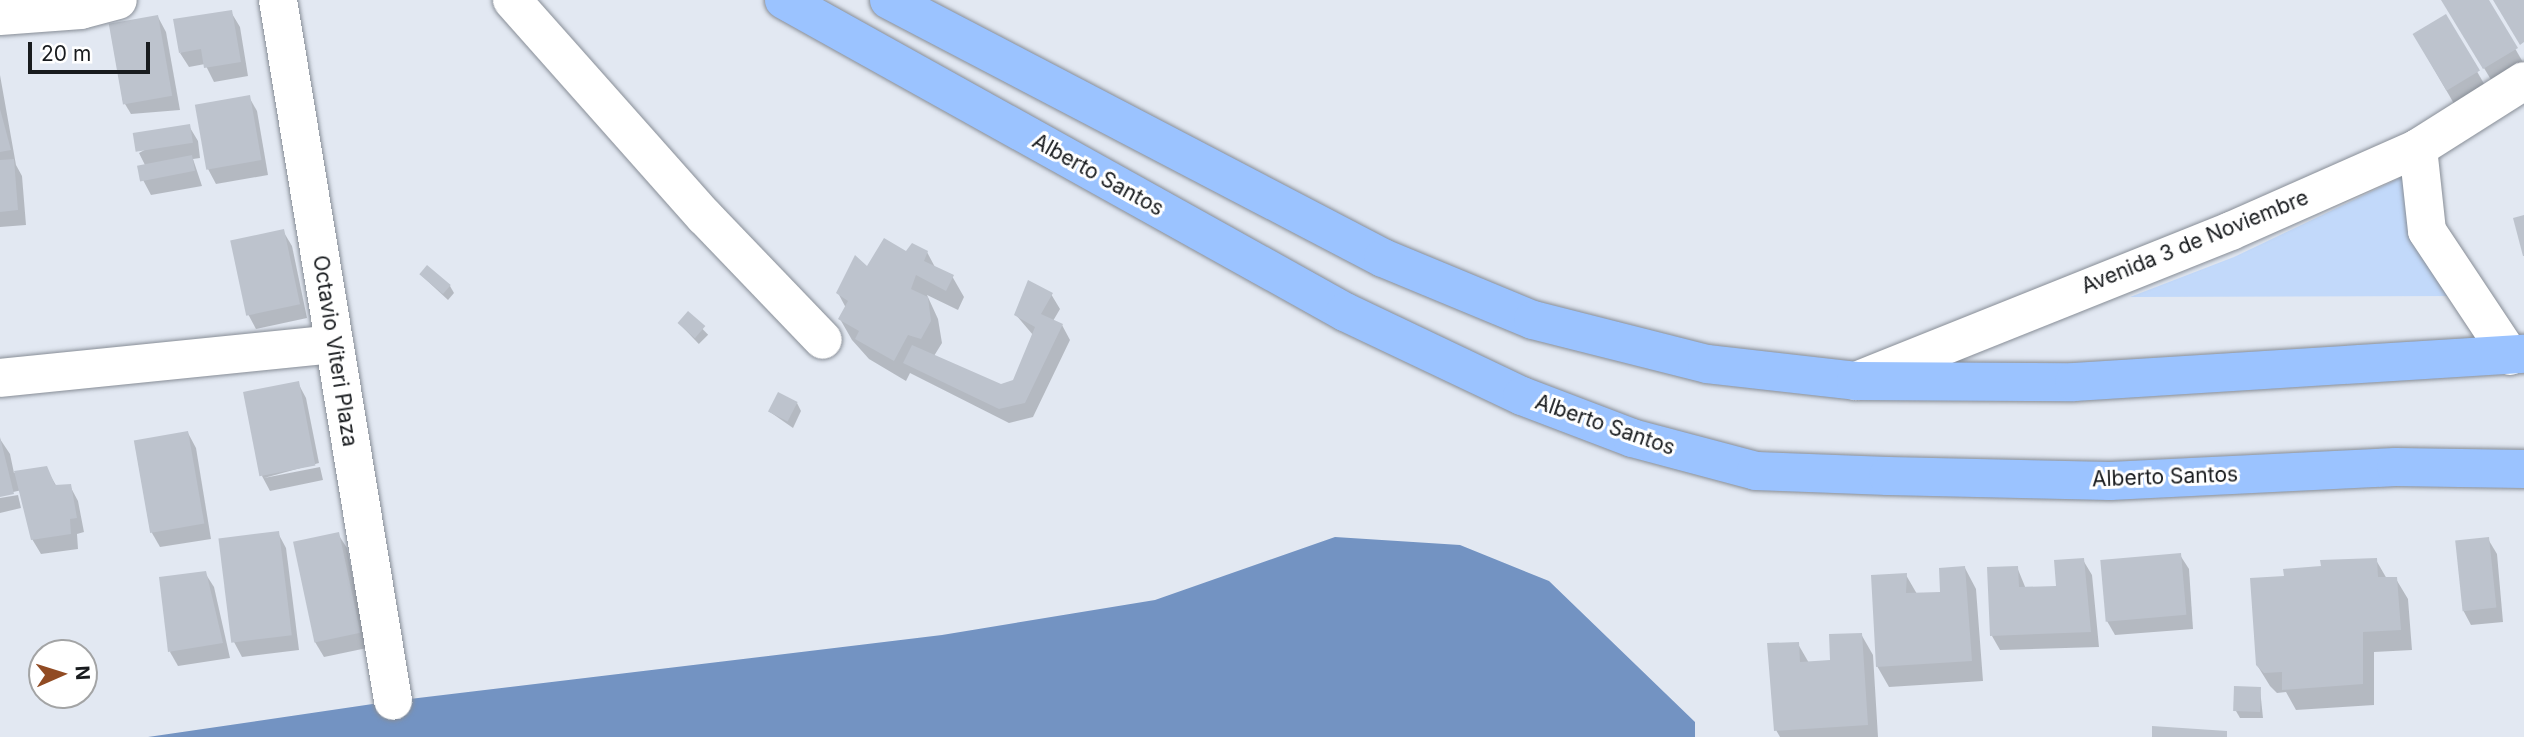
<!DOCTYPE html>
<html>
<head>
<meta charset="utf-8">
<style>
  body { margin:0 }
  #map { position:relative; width:2524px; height:737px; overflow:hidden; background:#e2e8f2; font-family:Inter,sans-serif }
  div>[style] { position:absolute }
  .green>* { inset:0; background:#c2d9fa }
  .water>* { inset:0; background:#7393c2 }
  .shadow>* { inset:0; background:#0003; transform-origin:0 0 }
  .building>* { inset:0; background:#bdc3cd; transform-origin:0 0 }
  .roads { filter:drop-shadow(0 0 2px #878d96) drop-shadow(0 0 2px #878d96) }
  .minor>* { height:38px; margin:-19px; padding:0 19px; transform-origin:19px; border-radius:19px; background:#fff }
  .highway>* { height:38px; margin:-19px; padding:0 19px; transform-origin:19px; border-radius:19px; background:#9bc3ff }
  span { translate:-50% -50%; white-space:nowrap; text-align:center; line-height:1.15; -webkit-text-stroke:6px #fff; paint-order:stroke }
  .street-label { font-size:21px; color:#181b1e }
  .north { position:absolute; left:28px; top:639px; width:70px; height:70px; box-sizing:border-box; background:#fff; border:2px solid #a3a4a5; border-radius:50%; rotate:87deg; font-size:19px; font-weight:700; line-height:28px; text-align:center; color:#181b1e }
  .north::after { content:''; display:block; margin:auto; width:24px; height:32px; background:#914b23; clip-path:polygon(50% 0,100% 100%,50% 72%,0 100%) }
  .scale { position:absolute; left:28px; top:42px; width:122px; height:32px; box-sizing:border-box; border:4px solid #181b1e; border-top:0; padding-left:9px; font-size:21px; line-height:24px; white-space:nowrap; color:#181b1e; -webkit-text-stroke:5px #fff; paint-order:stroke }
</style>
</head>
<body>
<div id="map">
  <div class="green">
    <div style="clip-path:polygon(2406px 175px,2462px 296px,2130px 297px,2234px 257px)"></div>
  </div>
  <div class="water">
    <div style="clip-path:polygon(1335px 537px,1460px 545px,1549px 581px,1695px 722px,1695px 737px,148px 737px,393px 701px,942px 635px,1155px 600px)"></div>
  </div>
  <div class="shadow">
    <div style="clip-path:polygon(2443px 0,2487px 0,2524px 64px,2493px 83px)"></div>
    <div style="clip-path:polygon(231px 12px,240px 27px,248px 76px,214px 82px,205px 64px,189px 67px,180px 53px)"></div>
    <div style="left:2445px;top:16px;width:81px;height:36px;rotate:60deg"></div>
    <div style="clip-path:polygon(158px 17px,166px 32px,180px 110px,131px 114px,122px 99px)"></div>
    <div style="clip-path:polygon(0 75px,16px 165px,22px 176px,26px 225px,0 227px)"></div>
    <div style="clip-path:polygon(249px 97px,257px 111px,268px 175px,216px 184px,208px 169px)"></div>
    <div style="clip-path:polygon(189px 126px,198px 141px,200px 158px,193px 159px,202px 186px,151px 195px,143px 180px,145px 165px,139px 153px)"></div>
    <div style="clip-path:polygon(283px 231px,292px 246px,307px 318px,256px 329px,248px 314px)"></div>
    <div style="clip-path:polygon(927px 252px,936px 269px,952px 276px,964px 297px,958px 310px,927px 295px,938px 319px,942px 343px,934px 356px,1001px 386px,1014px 381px,1033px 335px,1016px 315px,1051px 294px,1060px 309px,1053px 321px,1062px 325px,1070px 340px,1033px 417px,1009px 423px,910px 373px,906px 381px,869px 359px,852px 340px,840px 319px,846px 308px,838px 293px,868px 268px,907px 253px)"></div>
    <div style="clip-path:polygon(422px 276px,450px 286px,454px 293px,448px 300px)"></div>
    <div style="left:688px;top:314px;width:29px;height:13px;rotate:46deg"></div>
    <div style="clip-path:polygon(298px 383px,306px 398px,319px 463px,264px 478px,320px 467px,323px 480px,270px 491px,262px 476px)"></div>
    <div style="clip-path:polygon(797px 403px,801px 411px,793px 428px,770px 412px)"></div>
    <div style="clip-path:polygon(188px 433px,196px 448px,211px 539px,160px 547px,152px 533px,136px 442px)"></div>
    <div style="clip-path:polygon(0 439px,10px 454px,14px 473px,46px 468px,57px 487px,70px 486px,78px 501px,84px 532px,77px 534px,78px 549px,41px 554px,32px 539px,22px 490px,0 495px)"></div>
    <div style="clip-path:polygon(18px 495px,21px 508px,0 513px,0 498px)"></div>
    <div style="clip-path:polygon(278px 533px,286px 548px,299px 650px,242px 657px,234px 642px)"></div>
    <div style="clip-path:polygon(338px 534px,347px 548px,367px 648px,324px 657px,315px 642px)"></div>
    <div style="clip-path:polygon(2488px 539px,2497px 554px,2503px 622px,2471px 625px,2463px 610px)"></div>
    <div style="clip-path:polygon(2180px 555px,2189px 569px,2193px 629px,2115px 635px,2107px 621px)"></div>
    <div style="clip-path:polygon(2083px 560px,2092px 575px,2099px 647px,2000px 650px,1992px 636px,2017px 567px,2026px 589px,2058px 588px)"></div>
    <div style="clip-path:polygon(2376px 560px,2387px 579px,2396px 579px,2408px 599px,2412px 650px,2374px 652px,2374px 705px,2296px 710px,2286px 692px,2277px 693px,2270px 686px,2257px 665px,2286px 578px)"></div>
    <div style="clip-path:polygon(1965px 568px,1976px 589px,1983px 681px,1889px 687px,1877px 666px,1906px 575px,1917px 594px,1942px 593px)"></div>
    <div style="clip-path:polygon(205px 573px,214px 587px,230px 658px,178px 666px,170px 652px)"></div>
    <div style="clip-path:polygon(1861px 634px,1873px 655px,1878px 737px,1780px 737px,1776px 730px,1798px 644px,1809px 663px,1832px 662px)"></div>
    <div style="clip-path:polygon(2260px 689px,2263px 718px,2240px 718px,2236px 711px)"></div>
  </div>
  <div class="building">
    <div style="clip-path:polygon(2441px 0,2489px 0,2518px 48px,2483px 69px)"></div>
    <div style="clip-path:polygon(2493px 0,2524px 0,2524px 42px,2520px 45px)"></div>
    <div style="clip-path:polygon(232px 10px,241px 62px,204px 68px,201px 49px,179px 53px,173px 19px)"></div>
    <div style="left:2446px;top:14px;width:66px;height:39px;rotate:59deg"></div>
    <div style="left:158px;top:15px;width:82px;height:50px;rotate:80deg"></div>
    <div style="left:250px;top:95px;width:66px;height:56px;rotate:80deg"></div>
    <div style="clip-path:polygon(0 109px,11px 150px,0 152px)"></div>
    <div style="left:190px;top:124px;width:19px;height:58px;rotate:81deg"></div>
    <div style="left:192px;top:155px;width:16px;height:56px;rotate:79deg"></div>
    <div style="clip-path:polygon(14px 159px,18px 210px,0 212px,0 160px)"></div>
    <div style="clip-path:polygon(2524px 215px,2524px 256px,2523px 256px,2513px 218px)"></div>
    <div style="left:284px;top:229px;width:77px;height:55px;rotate:78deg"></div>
    <div style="clip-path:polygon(884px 238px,906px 251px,912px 243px,928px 251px,924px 261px,954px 275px,946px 291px,916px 275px,911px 289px,928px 297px,931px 321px,921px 339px,908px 335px,894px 361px,855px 339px,859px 331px,838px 319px,848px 301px,836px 293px,855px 255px,867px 266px)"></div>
    <div style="left:427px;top:265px;width:31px;height:12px;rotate:40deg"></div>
    <div style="clip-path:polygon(1028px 280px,1053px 293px,1041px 314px,1063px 324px,1025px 403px,999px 409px,903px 363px,912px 345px,1001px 384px,1013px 380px,1035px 327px,1014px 315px)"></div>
    <div style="left:688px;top:311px;width:23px;height:16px;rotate:41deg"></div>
    <div style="left:299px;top:381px;width:86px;height:57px;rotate:79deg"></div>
    <div style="left:778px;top:392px;width:22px;height:22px;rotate:27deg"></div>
    <div style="left:188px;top:431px;width:94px;height:55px;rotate:80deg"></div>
    <div style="clip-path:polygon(0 437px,14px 494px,0 497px)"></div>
    <div style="clip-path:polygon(47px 466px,55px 485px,71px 484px,77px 518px,70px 519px,71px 534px,31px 540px,14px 471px)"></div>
    <div style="left:279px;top:531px;width:105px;height:61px;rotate:83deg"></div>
    <div style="left:339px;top:532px;width:103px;height:47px;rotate:78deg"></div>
    <div style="left:2489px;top:537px;width:71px;height:34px;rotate:84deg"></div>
    <div style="left:2181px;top:553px;width:62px;height:81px;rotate:85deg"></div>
    <div style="clip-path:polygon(2084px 558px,2091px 632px,1990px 636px,1987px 567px,2018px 566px,2019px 587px,2056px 586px,2054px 560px)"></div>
    <div style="clip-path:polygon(2377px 558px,2378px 577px,2397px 577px,2401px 630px,2363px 632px,2363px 684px,2282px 690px,2282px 672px,2264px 673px,2256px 665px,2250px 578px,2284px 576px,2283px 569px,2321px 566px,2320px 560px)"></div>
    <div style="clip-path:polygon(1965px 566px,1972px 661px,1876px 667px,1871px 575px,1907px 573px,1906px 593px,1940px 592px,1939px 568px)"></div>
    <div style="clip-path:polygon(206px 571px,223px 643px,168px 652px,159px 577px)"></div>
    <div style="clip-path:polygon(1862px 633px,1868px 725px,1774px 731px,1767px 643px,1799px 642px,1800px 662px,1830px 660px,1829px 634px)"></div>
    <div style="left:2234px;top:686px;width:27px;height:25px;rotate:2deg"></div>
    <div style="clip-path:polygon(2152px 726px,2227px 731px,2227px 737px,2152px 737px)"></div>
  </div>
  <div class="roads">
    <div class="minor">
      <div style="left:278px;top:0;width:710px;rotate:80.68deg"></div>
      <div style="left:512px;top:0;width:290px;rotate:48.4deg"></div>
      <div style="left:705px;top:217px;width:170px;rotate:46.2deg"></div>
      <div style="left:0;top:16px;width:81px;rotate:-4.2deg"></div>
      <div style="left:81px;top:10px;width:38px;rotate:-15deg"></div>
      <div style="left:2418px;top:148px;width:83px;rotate:83.8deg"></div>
      <div style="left:2427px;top:231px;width:150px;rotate:56.4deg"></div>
      <div style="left:0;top:378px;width:336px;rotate:-5.8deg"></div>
      <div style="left:1856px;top:381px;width:404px;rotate:-21.8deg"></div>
      <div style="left:2231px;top:231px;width:205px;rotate:-23.9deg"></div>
      <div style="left:2418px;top:148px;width:125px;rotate:-32.3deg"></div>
    </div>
    <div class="highway">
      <div style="left:784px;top:0;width:642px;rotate:29.08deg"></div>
      <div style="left:1345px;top:312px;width:196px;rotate:25.4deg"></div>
      <div style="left:1522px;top:396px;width:118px;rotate:20.9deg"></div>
      <div style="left:1632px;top:438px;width:128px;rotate:14.9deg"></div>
      <div style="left:1756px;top:471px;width:132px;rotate:2.2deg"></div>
      <div style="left:1888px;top:476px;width:222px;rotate:1.3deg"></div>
      <div style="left:2110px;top:481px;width:286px;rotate:-2.8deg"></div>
      <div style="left:2396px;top:467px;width:128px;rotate:0.9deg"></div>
      <div style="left:889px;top:0;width:557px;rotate:27.58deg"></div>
      <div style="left:1383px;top:258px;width:162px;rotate:22.5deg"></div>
      <div style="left:1533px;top:320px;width:179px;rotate:14.2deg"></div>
      <div style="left:1707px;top:364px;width:150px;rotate:6.5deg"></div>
      <div style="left:1856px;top:381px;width:218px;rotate:0.3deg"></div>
      <div style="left:2074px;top:382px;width:451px;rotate:-3.6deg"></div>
    </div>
  </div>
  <div class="street-label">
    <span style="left:1098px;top:175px;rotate:29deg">Alberto Santos</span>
    <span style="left:2195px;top:242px;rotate:-22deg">Avenida 3 de Noviembre</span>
    <span style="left:335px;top:351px;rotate:81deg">Octavio Viteri Plaza</span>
    <span style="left:1605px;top:425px;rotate:19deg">Alberto Santos</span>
    <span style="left:2165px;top:477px;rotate:-2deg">Alberto Santos</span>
  </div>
  <div class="north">N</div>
  <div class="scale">20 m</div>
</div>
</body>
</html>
